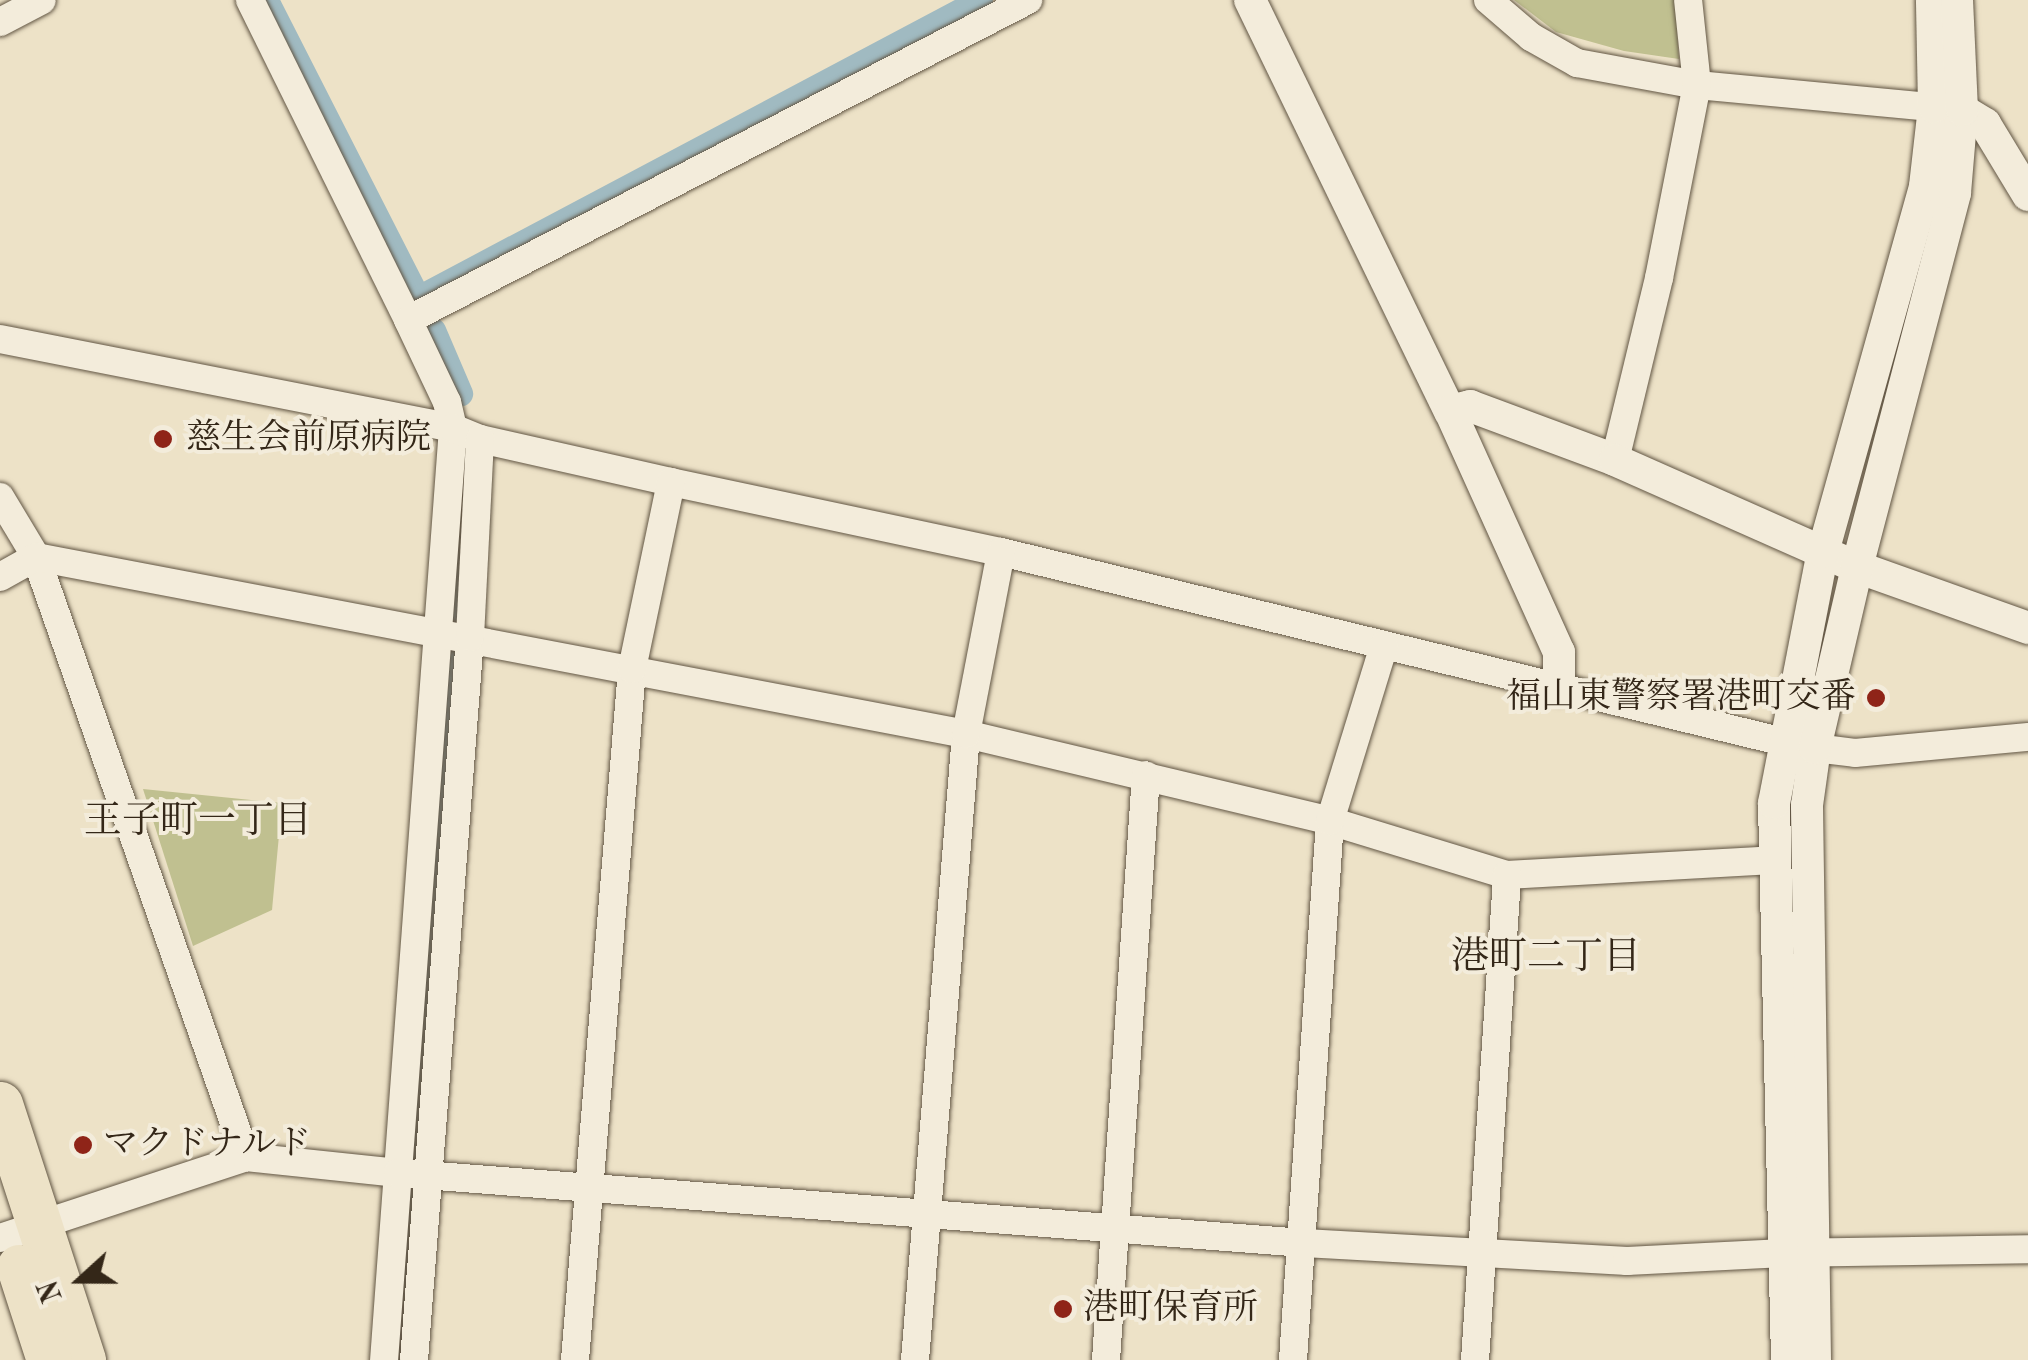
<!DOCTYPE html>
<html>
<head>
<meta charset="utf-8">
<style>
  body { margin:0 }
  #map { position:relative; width:2028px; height:1360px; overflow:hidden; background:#ede2c7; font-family:"Old Standard TT","Noto Serif JP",serif }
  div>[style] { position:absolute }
  .green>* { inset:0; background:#c0c090 }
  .canal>* { height:25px; margin:-12.5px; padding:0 12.5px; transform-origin:12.5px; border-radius:12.5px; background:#a0bac1 }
  .roads { filter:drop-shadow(0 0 2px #625644) drop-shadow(0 0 2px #625644) }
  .minor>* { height:28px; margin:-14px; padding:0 14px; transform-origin:14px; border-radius:14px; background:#f3ecdb }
  .tertiary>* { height:32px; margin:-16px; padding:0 16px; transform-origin:16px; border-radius:16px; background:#f3ecdb }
  .trunk>* { height:45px; margin:-22.5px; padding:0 22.5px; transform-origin:22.5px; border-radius:22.5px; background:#ede2c7 }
  .dots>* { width:28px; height:28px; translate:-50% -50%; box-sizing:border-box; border:5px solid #f3ecdb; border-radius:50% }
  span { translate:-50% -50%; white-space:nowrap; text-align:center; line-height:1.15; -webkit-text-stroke:8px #f3ecdb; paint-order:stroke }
  .poi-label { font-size:35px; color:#342718 }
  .left { translate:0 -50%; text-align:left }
  .right { translate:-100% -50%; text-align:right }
  .neighbourhood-label { font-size:38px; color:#342718 }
  .north { position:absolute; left:30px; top:1230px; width:100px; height:100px; -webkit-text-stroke:8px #f3ecdb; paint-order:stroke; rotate:249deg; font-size:28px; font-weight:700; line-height:40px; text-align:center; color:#342718 }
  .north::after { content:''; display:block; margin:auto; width:35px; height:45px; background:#342718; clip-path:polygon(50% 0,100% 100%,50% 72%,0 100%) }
</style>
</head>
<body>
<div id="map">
  <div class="green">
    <div style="clip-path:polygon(1514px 0,1675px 0,1679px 59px,1624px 51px,1556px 32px)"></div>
    <div style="clip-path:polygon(143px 789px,282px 803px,272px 910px,193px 946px)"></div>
  </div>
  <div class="canal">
    <div style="left:266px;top:0;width:335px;rotate:63deg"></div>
    <div style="left:418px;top:298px;width:636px;rotate:-27.93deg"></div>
    <div style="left:433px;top:330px;width:69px;rotate:66.8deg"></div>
    <div style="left:400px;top:1360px;width:757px;rotate:-85.68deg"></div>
    <div style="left:457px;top:605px;width:118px;rotate:-88.1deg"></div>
  </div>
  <div class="roads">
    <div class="minor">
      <div style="left:250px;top:0;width:357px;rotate:63.7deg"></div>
      <div style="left:408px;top:320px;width:91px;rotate:64.6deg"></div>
      <div style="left:447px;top:402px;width:27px;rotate:77deg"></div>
      <div style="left:453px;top:428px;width:935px;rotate:94.23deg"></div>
      <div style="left:1488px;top:0;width:57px;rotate:40.7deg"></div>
      <div style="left:1531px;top:37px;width:53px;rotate:29.5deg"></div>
      <div style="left:1577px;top:63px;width:122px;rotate:10.4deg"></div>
      <div style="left:1697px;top:85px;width:257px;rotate:5.4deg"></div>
      <div style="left:0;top:22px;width:47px;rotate:-27.6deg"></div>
      <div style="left:408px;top:320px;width:698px;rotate:-27.3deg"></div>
      <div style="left:0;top:339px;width:462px;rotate:11.1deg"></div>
      <div style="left:453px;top:428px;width:29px;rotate:22deg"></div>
      <div style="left:480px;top:439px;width:196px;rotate:12.7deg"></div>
      <div style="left:671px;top:482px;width:337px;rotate:12deg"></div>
      <div style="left:1001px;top:552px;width:806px;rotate:13.64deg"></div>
      <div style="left:1615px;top:460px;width:187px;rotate:-76.4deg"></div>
      <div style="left:1659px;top:278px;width:197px;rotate:-78.9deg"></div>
      <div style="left:1697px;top:85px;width:85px;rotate:-96deg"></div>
      <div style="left:0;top:497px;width:70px;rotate:59deg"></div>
      <div style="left:36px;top:557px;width:636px;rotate:70.71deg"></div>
      <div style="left:0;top:577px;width:41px;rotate:-29.1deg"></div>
      <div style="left:36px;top:557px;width:947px;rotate:10.78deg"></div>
      <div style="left:966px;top:734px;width:374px;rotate:13.4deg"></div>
      <div style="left:1330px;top:821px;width:185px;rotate:17deg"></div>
      <div style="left:1507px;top:875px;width:266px;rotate:-3.2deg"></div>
      <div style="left:1815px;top:748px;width:40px;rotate:7.1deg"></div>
      <div style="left:1855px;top:753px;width:174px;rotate:-5.3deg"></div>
      <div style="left:0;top:1238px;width:259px;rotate:-18.2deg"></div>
      <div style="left:246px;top:1157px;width:153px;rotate:6deg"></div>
      <div style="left:398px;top:1173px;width:909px;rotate:4.42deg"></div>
      <div style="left:1304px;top:1243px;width:324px;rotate:3.2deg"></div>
      <div style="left:1627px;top:1261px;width:157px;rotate:-2.9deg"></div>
      <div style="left:1784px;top:1253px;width:244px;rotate:-0.9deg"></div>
      <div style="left:414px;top:1360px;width:725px;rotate:-85.57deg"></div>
      <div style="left:470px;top:637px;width:198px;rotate:-87.1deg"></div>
      <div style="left:575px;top:1360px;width:693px;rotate:-85.28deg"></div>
      <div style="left:632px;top:669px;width:191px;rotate:-78.2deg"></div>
      <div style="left:915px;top:1360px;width:628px;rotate:-85.34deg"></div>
      <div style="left:966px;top:734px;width:185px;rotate:-79.1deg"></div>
      <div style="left:1106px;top:1360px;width:586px;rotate:-86.09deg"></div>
      <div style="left:1293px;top:1360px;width:540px;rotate:-86.07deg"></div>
      <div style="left:1330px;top:821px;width:184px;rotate:-72.9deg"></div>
      <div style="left:1475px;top:1360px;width:486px;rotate:-86.2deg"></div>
    </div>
    <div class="tertiary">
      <div style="left:1250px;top:0;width:457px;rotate:64.1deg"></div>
      <div style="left:1450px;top:411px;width:265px;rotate:65.7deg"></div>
      <div style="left:1559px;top:652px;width:37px;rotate:90deg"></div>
      <div style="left:1962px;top:110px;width:27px;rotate:31deg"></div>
      <div style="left:1985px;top:124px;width:83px;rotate:58.8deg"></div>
      <div style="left:1450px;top:411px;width:21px;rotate:-14deg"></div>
      <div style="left:1470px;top:406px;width:155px;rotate:20.4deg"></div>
      <div style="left:1615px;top:460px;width:265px;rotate:23.9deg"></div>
      <div style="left:1857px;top:567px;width:182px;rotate:19.6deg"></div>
      <div style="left:1787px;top:1360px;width:557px;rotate:-91.34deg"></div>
      <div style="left:1774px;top:803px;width:256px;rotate:-79deg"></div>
      <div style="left:1823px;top:552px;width:380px;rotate:-74.4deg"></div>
      <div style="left:1925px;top:186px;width:80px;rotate:-83.5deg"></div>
      <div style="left:1934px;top:107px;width:107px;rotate:-91.1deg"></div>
      <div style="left:1815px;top:1360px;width:555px;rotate:-90.83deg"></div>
      <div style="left:1807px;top:805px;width:58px;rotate:-82deg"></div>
      <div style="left:1815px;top:748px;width:186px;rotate:-76.9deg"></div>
      <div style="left:1857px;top:567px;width:387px;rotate:-75.3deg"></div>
      <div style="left:1955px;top:193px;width:83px;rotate:-85.2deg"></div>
      <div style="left:1962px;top:110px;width:110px;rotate:-92.6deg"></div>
    </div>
    <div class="trunk">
      <div style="left:0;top:1104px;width:269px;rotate:72deg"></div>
      <div style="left:19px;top:1267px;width:98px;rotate:72.1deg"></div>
    </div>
  </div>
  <div class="dots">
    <div style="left:163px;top:439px;background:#8f2418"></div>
    <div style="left:1876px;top:698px;background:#8f2418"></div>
    <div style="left:83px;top:1145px;background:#8f2418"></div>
    <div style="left:1063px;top:1309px;background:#8f2418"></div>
  </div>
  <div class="poi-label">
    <span class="left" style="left:186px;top:439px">慈生会前原病院</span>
    <span class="right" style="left:1856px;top:698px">福山東警察署港町交番</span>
    <span class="left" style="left:103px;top:1145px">マクドナルド</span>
    <span class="left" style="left:1083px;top:1309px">港町保育所</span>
  </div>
  <div class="neighbourhood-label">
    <span style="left:198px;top:823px">王子町一丁目</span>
    <span style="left:1546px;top:959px">港町二丁目</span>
  </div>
  <div class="north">N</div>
</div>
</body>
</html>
